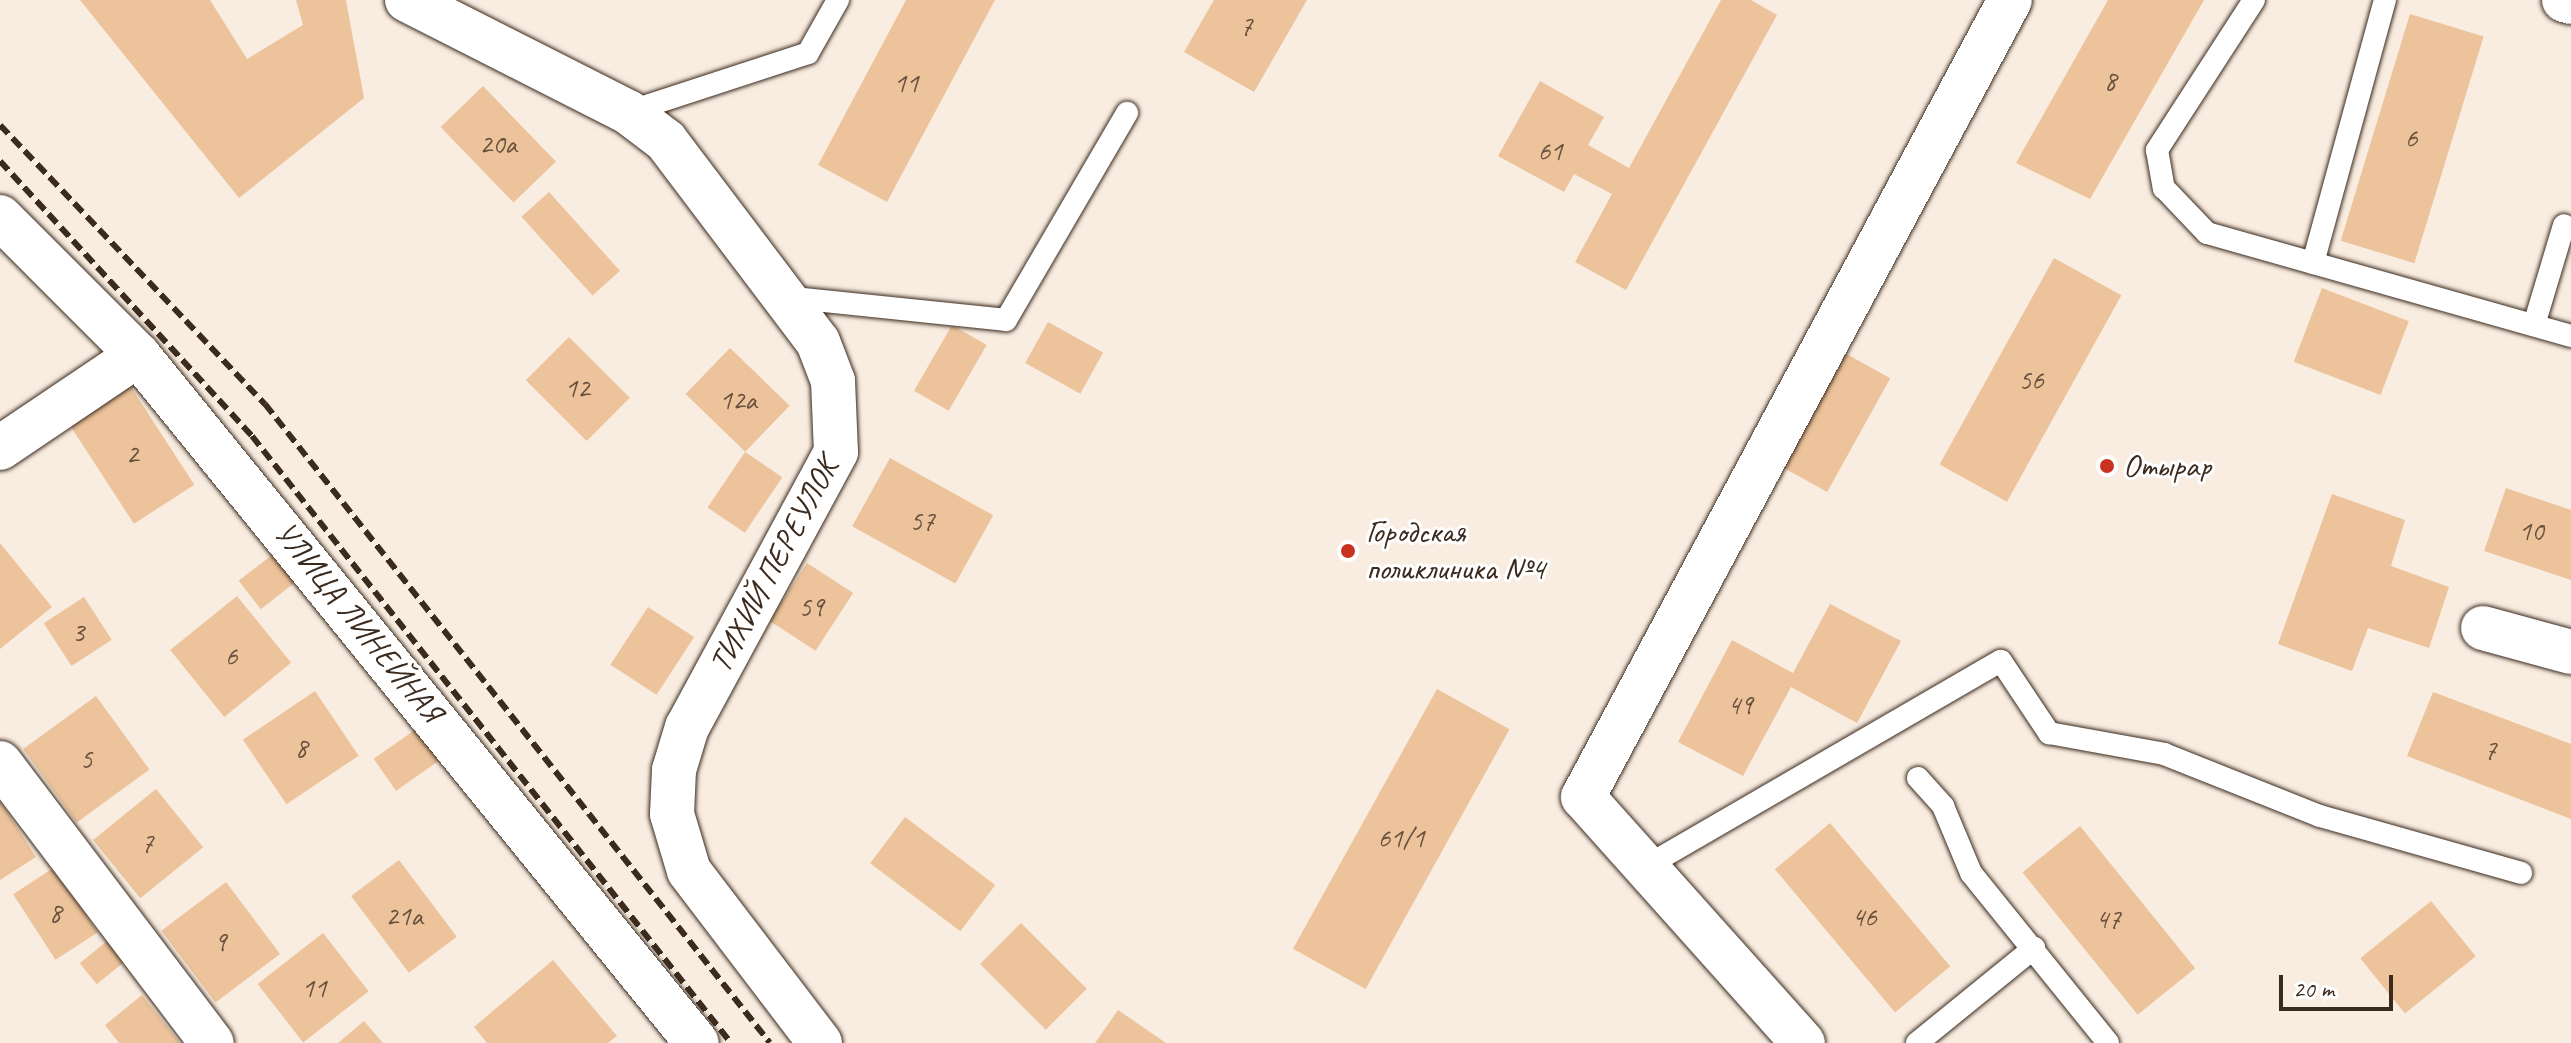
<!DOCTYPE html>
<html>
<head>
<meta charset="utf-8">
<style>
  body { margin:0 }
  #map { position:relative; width:2571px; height:1043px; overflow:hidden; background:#f9ede1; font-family:Caveat,sans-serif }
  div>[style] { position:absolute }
  .building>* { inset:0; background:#ecc39b; transform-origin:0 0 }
  .roads { filter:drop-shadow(0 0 2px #3b2a1e) drop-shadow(0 0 2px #3b2a1e) }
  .lane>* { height:22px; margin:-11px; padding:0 11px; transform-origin:11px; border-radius:11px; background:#fff }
  .street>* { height:44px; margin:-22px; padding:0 22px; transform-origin:22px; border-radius:22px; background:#fff }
  .rail>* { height:6px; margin-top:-3px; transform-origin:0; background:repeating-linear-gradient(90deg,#3b2a1e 0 12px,transparent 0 18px) }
  .dots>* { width:22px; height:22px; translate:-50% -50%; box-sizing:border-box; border:4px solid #fff; border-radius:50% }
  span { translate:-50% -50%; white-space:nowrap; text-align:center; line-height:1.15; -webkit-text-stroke:6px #fff; paint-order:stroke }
  .number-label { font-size:28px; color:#67503d }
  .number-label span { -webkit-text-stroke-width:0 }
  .poi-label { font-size:32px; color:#3b2a1e }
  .left { translate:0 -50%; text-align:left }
  .street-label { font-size:32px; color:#3b2a1e }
  .scale { position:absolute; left:2279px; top:975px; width:114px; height:36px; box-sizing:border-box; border:4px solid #3b2a1e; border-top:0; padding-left:10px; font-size:24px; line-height:28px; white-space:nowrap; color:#3b2a1e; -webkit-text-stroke:6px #fff; paint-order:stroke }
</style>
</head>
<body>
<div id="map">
  <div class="building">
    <div style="clip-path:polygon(80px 0,210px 0,247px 59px,303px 25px,296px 0,346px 0,364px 98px,239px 198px)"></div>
    <div style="clip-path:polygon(906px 0,995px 0,887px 202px,818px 165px)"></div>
    <div style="clip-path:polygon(1214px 0,1307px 0,1254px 92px,1184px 52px)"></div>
    <div style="clip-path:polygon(1721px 0,1751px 0,1777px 15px,1626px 290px,1575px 262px,1612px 194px,1574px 174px,1564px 192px,1498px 156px,1540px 81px,1604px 117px,1588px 145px,1629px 168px)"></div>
    <div style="clip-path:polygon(2108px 0,2204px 0,2090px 199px,2016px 163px)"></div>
    <div style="left:2410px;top:14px;width:77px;height:237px;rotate:17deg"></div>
    <div style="left:483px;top:86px;width:105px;height:59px;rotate:46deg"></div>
    <div style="left:549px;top:192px;width:106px;height:37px;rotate:48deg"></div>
    <div style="left:2054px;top:258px;width:77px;height:236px;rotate:29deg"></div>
    <div style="left:2322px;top:288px;width:93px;height:79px;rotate:21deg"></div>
    <div style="left:1048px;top:322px;width:63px;height:47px;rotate:29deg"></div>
    <div style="left:952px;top:325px;width:40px;height:76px;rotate:30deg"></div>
    <div style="left:569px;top:337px;width:86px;height:61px;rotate:45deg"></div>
    <div style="left:730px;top:348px;width:83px;height:64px;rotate:44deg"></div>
    <div style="left:1843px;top:352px;width:54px;height:130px;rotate:29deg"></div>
    <div style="left:129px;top:384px;width:120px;height:72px;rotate:57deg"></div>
    <div style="left:745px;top:452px;width:45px;height:67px;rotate:34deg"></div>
    <div style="left:890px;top:458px;width:118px;height:78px;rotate:29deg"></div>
    <div style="clip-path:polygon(2506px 488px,2571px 510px,2571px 580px,2484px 551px)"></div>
    <div style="clip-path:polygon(2332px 494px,2405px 520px,2391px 566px,2449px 587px,2429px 648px,2368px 628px,2352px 671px,2278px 644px)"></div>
    <div style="clip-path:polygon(0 543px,52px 607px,0 649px)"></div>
    <div style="left:282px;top:547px;width:36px;height:55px;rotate:52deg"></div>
    <div style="left:807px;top:563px;width:55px;height:69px;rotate:33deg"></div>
    <div style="left:237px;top:596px;width:86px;height:86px;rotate:51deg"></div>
    <div style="left:84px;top:597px;width:51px;height:48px;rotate:57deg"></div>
    <div style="clip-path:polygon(1830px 604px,1901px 641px,1857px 723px,1791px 687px,1743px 776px,1678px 742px,1732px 640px,1793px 673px)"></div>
    <div style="left:648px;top:607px;width:55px;height:69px;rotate:33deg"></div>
    <div style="left:1437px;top:689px;width:83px;height:297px;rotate:29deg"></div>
    <div style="left:315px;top:691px;width:78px;height:87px;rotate:56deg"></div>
    <div style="clip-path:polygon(2433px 692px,2571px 744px,2571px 819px,2407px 756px)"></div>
    <div style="left:96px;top:696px;width:91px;height:90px;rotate:54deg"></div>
    <div style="left:422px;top:725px;width:39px;height:59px;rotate:55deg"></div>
    <div style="left:156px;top:789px;width:75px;height:81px;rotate:51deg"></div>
    <div style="clip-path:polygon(0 801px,36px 857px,0 880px)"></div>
    <div style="left:905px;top:817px;width:113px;height:58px;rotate:37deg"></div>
    <div style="left:1830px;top:823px;width:187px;height:72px;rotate:50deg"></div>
    <div style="left:2080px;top:826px;width:183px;height:74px;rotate:51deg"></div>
    <div style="left:399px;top:860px;width:96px;height:60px;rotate:53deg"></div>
    <div style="left:55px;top:867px;width:78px;height:50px;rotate:57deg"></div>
    <div style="left:226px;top:882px;width:90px;height:81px;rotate:53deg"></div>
    <div style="left:2431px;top:901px;width:71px;height:91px;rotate:51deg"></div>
    <div style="left:1021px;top:923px;width:93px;height:58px;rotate:45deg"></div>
    <div style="left:117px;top:933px;width:27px;height:48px;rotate:51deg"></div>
    <div style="left:323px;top:933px;width:74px;height:83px;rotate:52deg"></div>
    <div style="clip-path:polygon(553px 960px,617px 1036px,608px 1043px,487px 1043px,474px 1027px)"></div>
    <div style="clip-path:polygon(142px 995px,180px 1043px,119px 1043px,105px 1025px)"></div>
    <div style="clip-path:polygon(1118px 1010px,1166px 1043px,1095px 1043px)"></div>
    <div style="clip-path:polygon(364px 1021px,383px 1043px,338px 1043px)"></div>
  </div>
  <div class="roads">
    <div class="lane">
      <div style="left:2254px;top:0;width:179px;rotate:122.9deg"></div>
      <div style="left:2157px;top:150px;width:39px;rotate:80deg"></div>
      <div style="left:2164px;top:188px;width:62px;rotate:46.3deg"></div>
      <div style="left:2207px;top:233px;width:378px;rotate:15.8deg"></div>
      <div style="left:628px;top:112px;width:189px;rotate:-18.1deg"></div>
      <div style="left:808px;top:53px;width:61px;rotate:-60.5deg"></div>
      <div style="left:2313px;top:263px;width:273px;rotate:-74.7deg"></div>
      <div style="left:785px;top:297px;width:222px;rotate:5.9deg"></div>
      <div style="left:1006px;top:320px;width:240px;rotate:-59.7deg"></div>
      <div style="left:2534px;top:325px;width:104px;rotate:-73.3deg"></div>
      <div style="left:1918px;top:778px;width:38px;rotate:48deg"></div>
      <div style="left:1943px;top:806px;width:73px;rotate:67.3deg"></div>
      <div style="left:1971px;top:873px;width:218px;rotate:51.1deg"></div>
      <div style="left:1645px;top:867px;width:411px;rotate:-30.1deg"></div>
      <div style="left:2001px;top:661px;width:87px;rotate:56.3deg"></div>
      <div style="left:2049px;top:733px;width:117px;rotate:10.3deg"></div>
      <div style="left:2164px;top:754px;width:168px;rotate:21.7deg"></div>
      <div style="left:2320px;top:816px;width:209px;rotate:15.8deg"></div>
      <div style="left:1917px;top:1043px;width:151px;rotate:-39.1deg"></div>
    </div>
    <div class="street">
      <div style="left:407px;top:0;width:248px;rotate:26.9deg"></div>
      <div style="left:628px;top:112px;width:48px;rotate:37.3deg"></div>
      <div style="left:666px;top:141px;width:252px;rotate:52.9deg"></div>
      <div style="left:818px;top:342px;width:42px;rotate:69deg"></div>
      <div style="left:833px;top:381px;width:71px;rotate:87.6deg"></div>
      <div style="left:836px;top:452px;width:313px;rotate:118.4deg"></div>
      <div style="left:687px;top:727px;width:45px;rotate:106.8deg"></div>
      <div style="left:674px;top:770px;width:44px;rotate:92.6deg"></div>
      <div style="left:672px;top:814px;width:59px;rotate:73.4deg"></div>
      <div style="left:689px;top:871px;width:216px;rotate:52.7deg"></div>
      <div style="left:2564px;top:0;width:7px;rotate:16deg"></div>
      <div style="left:0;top:217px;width:195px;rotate:45deg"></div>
      <div style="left:138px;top:355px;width:886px;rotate:50.91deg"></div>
      <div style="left:0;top:448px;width:166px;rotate:-34deg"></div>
      <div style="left:2483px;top:628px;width:91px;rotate:15.3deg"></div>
      <div style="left:0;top:763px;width:351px;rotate:52.9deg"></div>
      <div style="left:1803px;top:1043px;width:330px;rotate:-131.8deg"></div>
      <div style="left:1583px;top:797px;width:904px;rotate:-61.82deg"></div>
    </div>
  </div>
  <div class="rail">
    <div style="left:0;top:125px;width:385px;rotate:46.5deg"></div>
    <div style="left:265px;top:404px;width:814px;rotate:51.68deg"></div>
    <div style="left:0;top:161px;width:373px;rotate:47.5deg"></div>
    <div style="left:252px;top:436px;width:773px;rotate:51.72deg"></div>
  </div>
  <div class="dots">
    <div style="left:2107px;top:466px;background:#c8321e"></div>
    <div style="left:1348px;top:551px;background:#c8321e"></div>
  </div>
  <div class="number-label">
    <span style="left:1246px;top:26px">7</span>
    <span style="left:2110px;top:81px">8</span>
    <span style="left:906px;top:83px">11</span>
    <span style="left:2411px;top:138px">6</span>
    <span style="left:498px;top:144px">20а</span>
    <span style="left:1550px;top:151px">61</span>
    <span style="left:2031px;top:380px">56</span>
    <span style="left:577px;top:388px">12</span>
    <span style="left:738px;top:400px">12а</span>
    <span style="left:132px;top:454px">2</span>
    <span style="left:922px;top:521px">57</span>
    <span style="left:2531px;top:531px">10</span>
    <span style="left:811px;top:607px">59</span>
    <span style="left:78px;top:632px">3</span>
    <span style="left:231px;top:656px">6</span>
    <span style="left:1740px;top:705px">49</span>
    <span style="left:301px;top:748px">8</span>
    <span style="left:2490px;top:750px">7</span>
    <span style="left:86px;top:759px">5</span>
    <span style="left:1401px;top:838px">61/1</span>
    <span style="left:147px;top:843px">7</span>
    <span style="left:55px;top:913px">8</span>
    <span style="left:404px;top:916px">21а</span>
    <span style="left:1864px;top:917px">46</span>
    <span style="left:2108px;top:919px">47</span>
    <span style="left:220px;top:942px">9</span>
    <span style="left:314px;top:988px">11</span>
  </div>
  <div class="poi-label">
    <span class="left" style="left:2123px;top:466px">Отырар</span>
    <span class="left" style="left:1366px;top:551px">Городская<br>поликлиника №4</span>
  </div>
  <div class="street-label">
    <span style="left:774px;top:565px;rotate:-62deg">ТИХИЙ ПЕРЕУЛОК</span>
    <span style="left:358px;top:622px;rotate:51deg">УЛИЦА ЛИНЕЙНАЯ</span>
  </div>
  <div class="scale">20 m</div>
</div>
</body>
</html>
